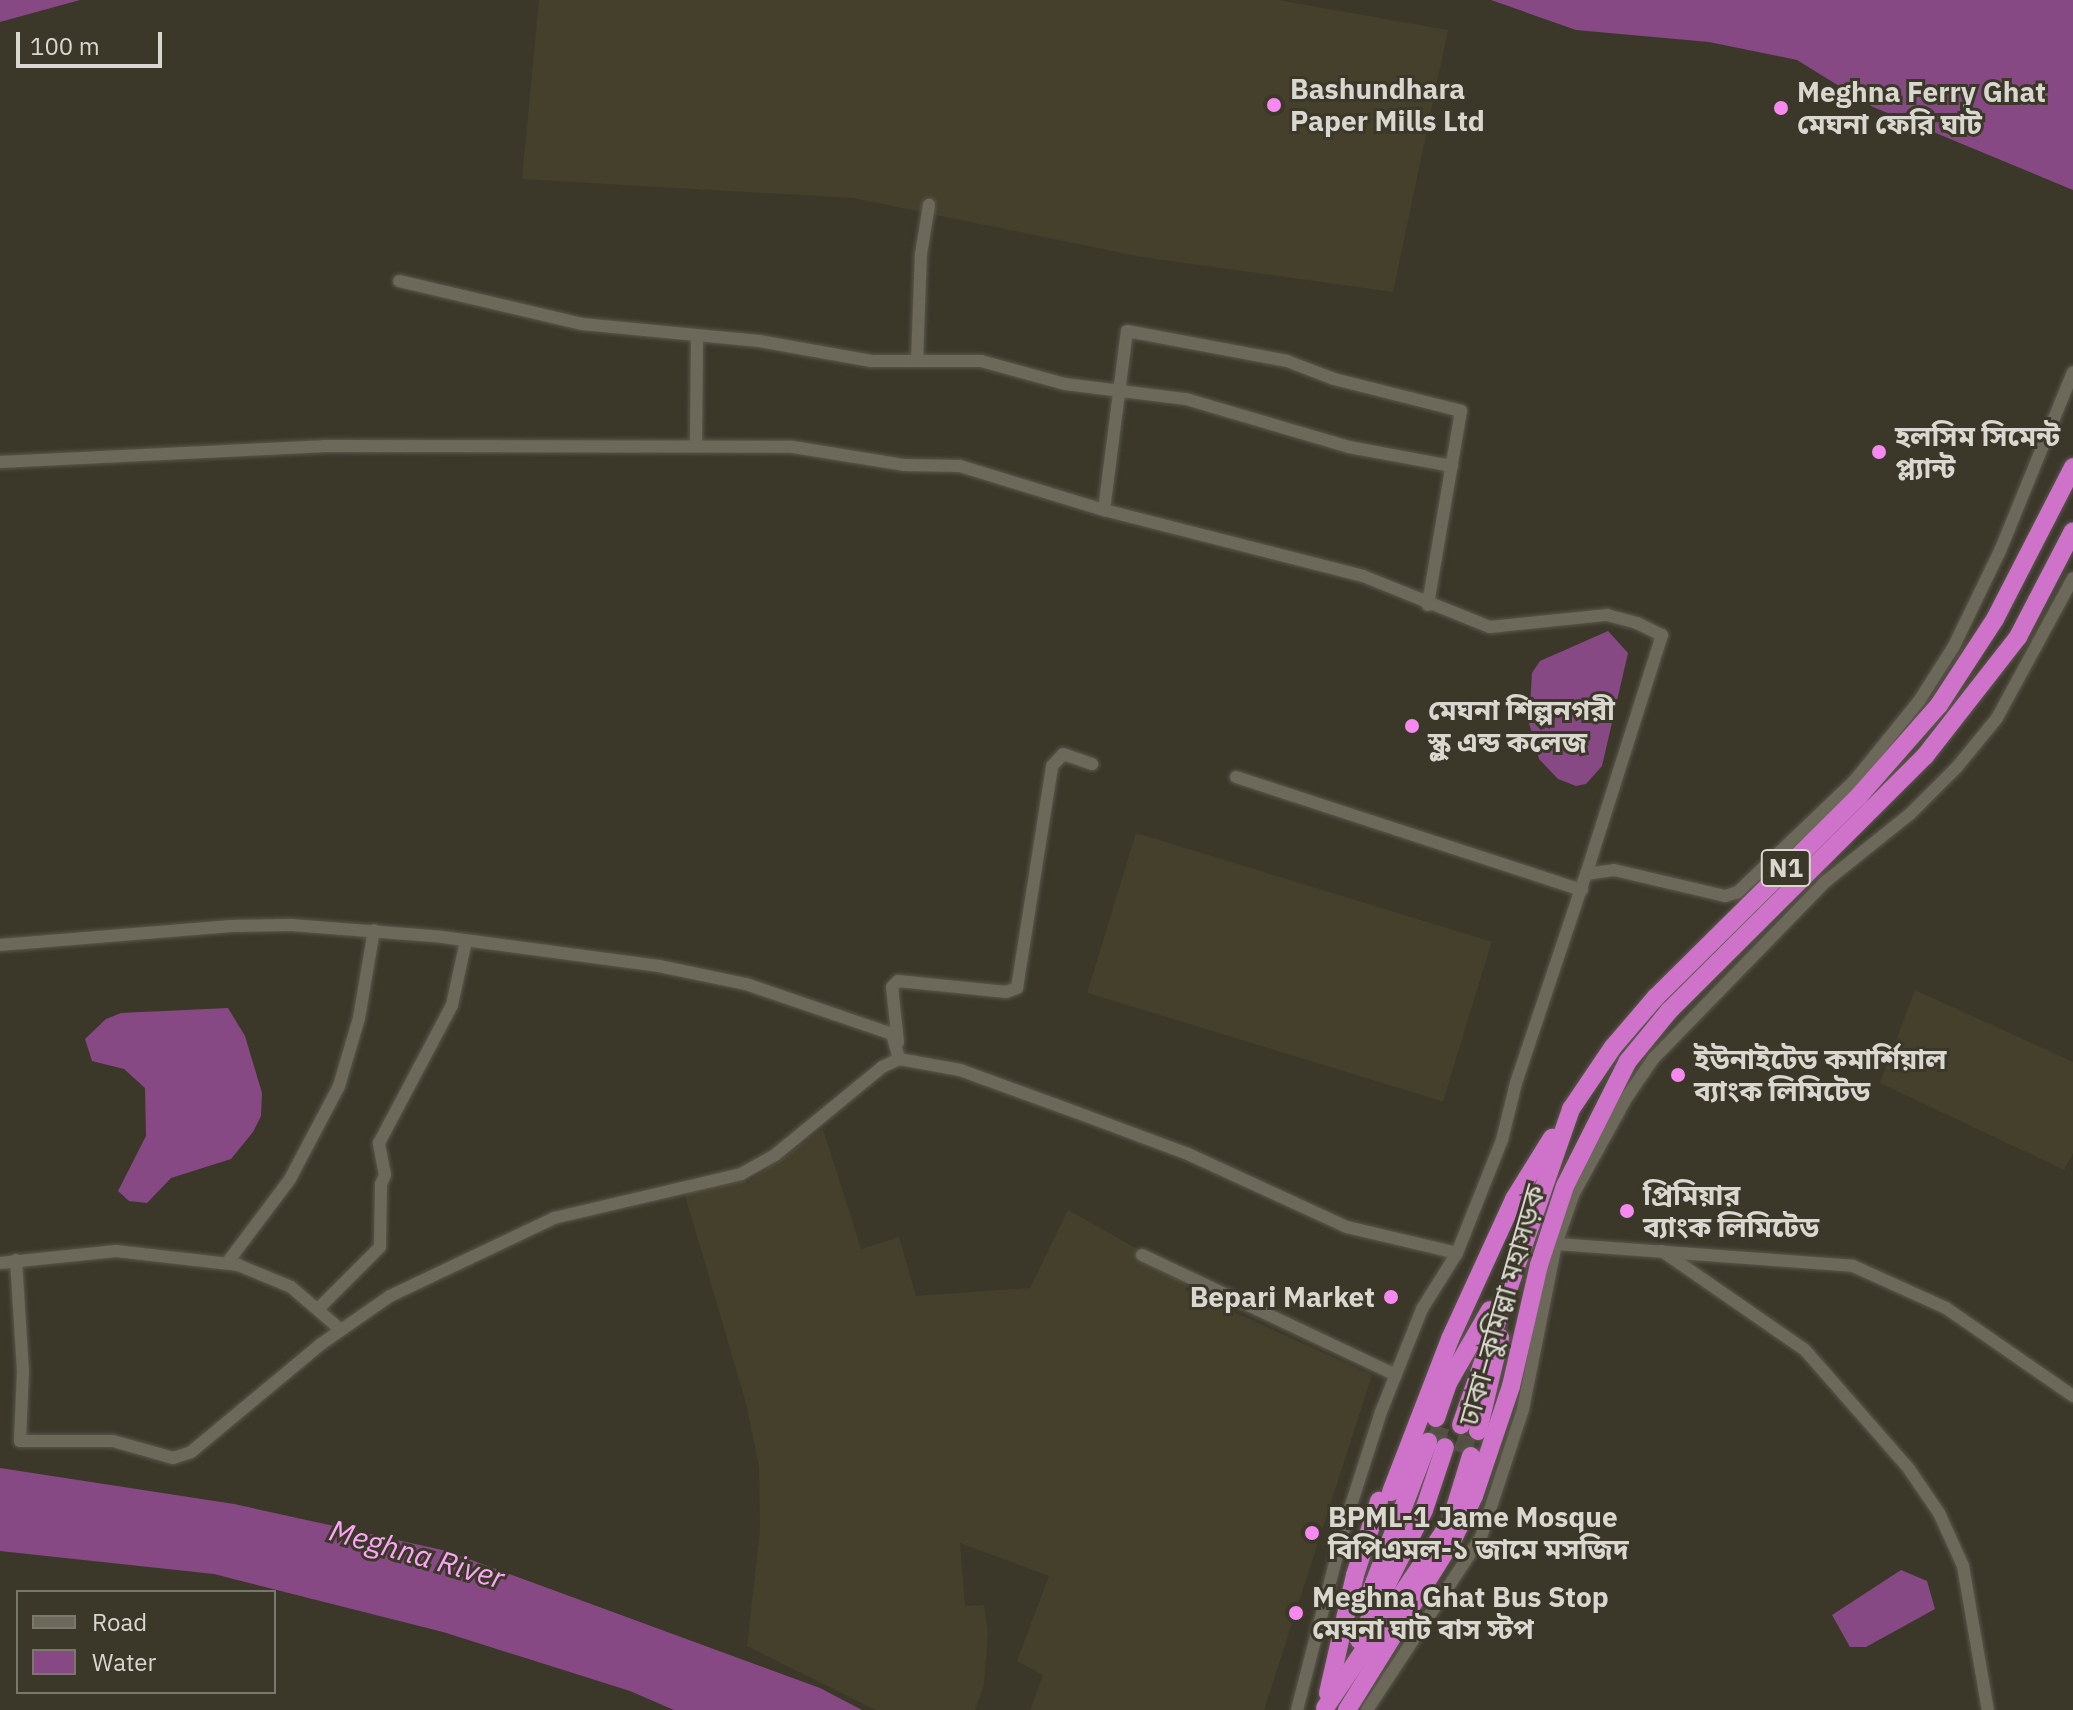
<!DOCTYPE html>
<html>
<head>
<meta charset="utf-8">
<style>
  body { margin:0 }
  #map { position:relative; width:2073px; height:1710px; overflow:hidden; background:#3b382a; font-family:"IBM Plex Sans","Noto Sans Bengali",sans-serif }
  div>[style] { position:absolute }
  .built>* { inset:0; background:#44402c; transform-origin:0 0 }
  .water>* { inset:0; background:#864983 }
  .highway-tunnel>* { height:18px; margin-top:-9px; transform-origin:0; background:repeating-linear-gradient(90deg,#535043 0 18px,transparent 0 27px) }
  .roads { filter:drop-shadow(0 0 2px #59564b) drop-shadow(0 0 2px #59564b) }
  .minor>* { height:12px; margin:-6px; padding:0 6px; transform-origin:6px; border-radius:6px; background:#6c695a }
  .highway>* { height:18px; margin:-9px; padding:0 9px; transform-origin:9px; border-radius:9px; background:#cf73ca }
  .dots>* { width:22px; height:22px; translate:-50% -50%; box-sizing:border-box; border:4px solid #3b382a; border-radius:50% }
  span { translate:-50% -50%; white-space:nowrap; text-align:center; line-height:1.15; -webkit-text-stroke:6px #3b382a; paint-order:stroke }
  .shield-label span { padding:2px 6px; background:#3b382a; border:2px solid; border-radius:6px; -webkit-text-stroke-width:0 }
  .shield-label { font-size:26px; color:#d9d7cf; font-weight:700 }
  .poi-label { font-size:28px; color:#d9d7cf; font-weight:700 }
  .left { translate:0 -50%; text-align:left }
  .right { translate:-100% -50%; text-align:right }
  .street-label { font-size:28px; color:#d9d7cf }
  .water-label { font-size:30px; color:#fca5f6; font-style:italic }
  .legend { position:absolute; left:16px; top:1590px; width:260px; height:104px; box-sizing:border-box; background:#3b382a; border:2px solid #7a786c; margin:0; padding:10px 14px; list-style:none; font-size:24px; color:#d9d7cf }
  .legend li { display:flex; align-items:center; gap:16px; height:40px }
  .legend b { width:40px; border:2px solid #7a786c }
  .scale { position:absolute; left:16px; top:32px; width:146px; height:36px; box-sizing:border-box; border:4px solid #d9d7cf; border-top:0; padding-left:10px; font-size:24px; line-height:28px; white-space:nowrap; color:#d9d7cf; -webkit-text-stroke:6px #3b382a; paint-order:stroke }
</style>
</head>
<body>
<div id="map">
  <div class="built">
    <div style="clip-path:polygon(539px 0,1278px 0,1448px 30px,1393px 292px,1142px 257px,853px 198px,522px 179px)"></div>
    <div style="left:1136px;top:833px;width:372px;height:167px;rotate:17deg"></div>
    <div style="clip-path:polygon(1915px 990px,2073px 1062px,2073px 1153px,2064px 1170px,1880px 1083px)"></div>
    <div style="clip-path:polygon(823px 1129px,861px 1249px,899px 1237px,916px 1296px,1030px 1288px,1068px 1210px,1187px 1277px,1186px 1290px,1372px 1375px,1264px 1710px,1030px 1710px,1043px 1675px,1017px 1661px,1049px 1576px,960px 1543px,965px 1606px,984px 1605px,988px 1632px,984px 1685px,975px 1710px,876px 1710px,747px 1646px,760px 1531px,759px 1467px,746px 1403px,685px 1195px,741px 1166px,747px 1183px)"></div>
  </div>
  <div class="water">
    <div style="clip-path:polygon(0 0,80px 0,0 22px)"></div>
    <div style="clip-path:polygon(1491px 0,2073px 0,2073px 190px,1873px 107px,1797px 60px,1709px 42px,1576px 30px)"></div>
    <div style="clip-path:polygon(1608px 631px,1628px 653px,1602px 766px,1586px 784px,1576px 786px,1558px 779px,1539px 759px,1529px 723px,1532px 673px,1540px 661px)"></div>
    <div style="clip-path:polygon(228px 1008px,245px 1036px,262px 1093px,261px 1116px,253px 1132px,231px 1159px,171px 1178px,147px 1203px,129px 1201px,118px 1191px,146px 1136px,145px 1088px,124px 1069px,92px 1061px,85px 1039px,106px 1019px,121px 1013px)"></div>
    <div style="clip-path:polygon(0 1468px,234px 1504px,447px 1551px,820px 1688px,862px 1710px,674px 1710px,630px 1691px,443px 1632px,214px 1574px,0 1551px)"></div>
    <div style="clip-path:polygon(1901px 1570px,1927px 1581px,1935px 1609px,1866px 1647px,1850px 1647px,1832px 1615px)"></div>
  </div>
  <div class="highway-tunnel">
    <div style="left:1435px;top:1444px;width:25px;rotate:-72deg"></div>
    <div style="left:1462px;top:1453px;width:26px;rotate:-72deg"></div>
  </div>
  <div class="roads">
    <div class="minor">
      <div style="left:399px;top:281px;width:188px;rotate:13.2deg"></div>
      <div style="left:582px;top:324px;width:178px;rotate:5.5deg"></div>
      <div style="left:759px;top:341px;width:114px;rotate:10.1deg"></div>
      <div style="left:871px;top:361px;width:110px"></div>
      <div style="left:981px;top:361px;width:87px;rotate:15.3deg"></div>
      <div style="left:1065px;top:384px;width:122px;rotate:7.1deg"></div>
      <div style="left:1186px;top:399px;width:170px;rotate:16.4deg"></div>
      <div style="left:1349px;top:447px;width:105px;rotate:10.5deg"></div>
      <div style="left:917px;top:361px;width:107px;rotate:-87.9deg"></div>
      <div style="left:921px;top:254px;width:50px;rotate:-80.7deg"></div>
      <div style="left:696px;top:446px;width:110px;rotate:-89.5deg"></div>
      <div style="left:0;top:462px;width:323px;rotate:-2.8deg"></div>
      <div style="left:323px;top:446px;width:470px;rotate:0.1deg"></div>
      <div style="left:793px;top:447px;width:112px;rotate:9.2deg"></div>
      <div style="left:904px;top:465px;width:56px;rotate:1deg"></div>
      <div style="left:960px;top:466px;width:151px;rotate:17deg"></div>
      <div style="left:1104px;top:510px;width:267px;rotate:14.3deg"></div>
      <div style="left:1363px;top:576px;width:137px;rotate:21.9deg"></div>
      <div style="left:1490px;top:627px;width:118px;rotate:-5.9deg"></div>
      <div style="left:1607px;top:615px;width:31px;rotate:15deg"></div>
      <div style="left:1637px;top:623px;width:28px;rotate:26deg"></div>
      <div style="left:1662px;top:635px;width:251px;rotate:107.6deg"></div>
      <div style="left:1104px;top:510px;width:180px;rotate:-82.7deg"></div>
      <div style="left:1127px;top:331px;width:163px;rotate:10.6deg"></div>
      <div style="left:1287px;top:361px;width:50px;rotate:21deg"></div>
      <div style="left:1334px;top:379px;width:131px;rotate:14.1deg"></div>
      <div style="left:1461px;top:411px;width:197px;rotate:99.7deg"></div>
      <div style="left:1236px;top:777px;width:364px;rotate:18.1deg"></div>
      <div style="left:0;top:945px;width:232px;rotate:-4.7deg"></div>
      <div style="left:231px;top:926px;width:60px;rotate:-1deg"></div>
      <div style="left:291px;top:925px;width:151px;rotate:4.5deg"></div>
      <div style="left:442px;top:937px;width:219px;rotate:7.6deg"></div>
      <div style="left:659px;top:966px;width:89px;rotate:11.7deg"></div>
      <div style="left:746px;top:984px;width:154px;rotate:18.9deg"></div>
      <div style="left:892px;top:1034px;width:26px;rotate:74deg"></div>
      <div style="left:898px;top:1042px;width:55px;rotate:-96.2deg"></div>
      <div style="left:892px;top:987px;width:8px;rotate:-45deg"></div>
      <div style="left:898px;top:981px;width:109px;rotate:5.8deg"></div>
      <div style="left:1006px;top:992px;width:12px;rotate:-20deg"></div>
      <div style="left:1017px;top:988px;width:225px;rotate:-81deg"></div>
      <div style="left:1052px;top:766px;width:16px;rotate:-47deg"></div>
      <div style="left:1063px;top:754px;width:31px;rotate:19deg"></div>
      <div style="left:1556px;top:1244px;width:298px;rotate:4.2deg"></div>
      <div style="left:1853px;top:1266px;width:102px;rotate:24.3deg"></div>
      <div style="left:1946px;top:1308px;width:155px;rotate:34.7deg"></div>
      <div style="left:1662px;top:1251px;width:174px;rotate:34.7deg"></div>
      <div style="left:1805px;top:1350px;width:158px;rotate:48.8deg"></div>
      <div style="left:1909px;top:1469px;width:53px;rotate:55.7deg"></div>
      <div style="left:1939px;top:1513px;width:58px;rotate:65.6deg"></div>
      <div style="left:1963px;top:1566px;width:146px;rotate:80.2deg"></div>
      <div style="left:1142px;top:1255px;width:281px;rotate:25.3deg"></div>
      <div style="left:16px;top:1260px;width:111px;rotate:86.4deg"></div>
      <div style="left:23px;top:1371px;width:70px;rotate:92.5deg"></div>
      <div style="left:20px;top:1441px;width:93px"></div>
      <div style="left:113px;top:1441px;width:62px;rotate:15.8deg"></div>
      <div style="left:173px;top:1458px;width:19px;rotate:-18deg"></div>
      <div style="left:191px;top:1452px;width:169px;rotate:-39.7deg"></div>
      <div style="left:321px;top:1344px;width:84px;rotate:-34.8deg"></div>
      <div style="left:390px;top:1296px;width:182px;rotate:-25.4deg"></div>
      <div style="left:554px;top:1218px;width:192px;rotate:-13.2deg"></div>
      <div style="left:741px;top:1174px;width:39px;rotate:-29deg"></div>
      <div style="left:775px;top:1155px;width:139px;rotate:-39.4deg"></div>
      <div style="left:882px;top:1067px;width:19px;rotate:-25deg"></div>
      <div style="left:899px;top:1059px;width:62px;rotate:10.2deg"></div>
      <div style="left:960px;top:1070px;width:126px;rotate:20deg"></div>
      <div style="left:1078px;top:1113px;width:117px;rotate:20.4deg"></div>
      <div style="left:1188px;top:1154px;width:175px;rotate:24.7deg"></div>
      <div style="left:1347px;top:1227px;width:113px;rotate:13.3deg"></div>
      <div style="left:0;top:1263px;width:117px;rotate:-5.9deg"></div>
      <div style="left:116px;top:1251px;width:123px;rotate:6.5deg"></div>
      <div style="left:238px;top:1265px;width:57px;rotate:22.5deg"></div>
      <div style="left:291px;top:1287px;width:66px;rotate:40.7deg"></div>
      <div style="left:227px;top:1263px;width:105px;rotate:-53.1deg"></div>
      <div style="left:290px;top:1179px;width:105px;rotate:-62.2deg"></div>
      <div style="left:339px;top:1086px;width:71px;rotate:-73.6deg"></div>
      <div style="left:359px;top:1018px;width:89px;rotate:-80.3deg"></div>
      <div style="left:318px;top:1309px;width:88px;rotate:-45deg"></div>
      <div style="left:380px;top:1247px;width:63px;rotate:-89.1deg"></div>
      <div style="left:381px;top:1184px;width:10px;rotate:-66deg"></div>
      <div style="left:385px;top:1175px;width:33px;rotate:-101deg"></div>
      <div style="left:379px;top:1143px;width:156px;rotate:-62.1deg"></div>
      <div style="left:452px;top:1005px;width:66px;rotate:-77.7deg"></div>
      <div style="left:1297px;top:1710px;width:192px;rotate:-75.5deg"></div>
      <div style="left:1345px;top:1524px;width:118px;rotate:-72.2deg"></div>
      <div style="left:1381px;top:1412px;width:111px;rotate:-68.3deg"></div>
      <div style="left:1422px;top:1309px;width:66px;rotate:-58deg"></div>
      <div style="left:1457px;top:1253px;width:122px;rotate:-68.3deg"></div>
      <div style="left:1502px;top:1140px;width:59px;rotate:-76.2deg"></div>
      <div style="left:1516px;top:1083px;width:220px;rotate:-71.5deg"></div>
      <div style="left:1586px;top:874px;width:28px;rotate:-8deg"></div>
      <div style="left:1614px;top:870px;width:114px;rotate:13.2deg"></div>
      <div style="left:1725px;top:896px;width:14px;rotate:-17deg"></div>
      <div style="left:1738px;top:892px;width:162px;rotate:-43.7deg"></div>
      <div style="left:1855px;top:780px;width:102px;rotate:-51deg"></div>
      <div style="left:1919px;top:701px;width:65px;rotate:-57.5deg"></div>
      <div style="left:1954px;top:646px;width:106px;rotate:-64.2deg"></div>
      <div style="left:2000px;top:551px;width:193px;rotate:-67.8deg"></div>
      <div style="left:1367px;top:1710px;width:207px;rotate:-56.6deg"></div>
      <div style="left:1481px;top:1537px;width:135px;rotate:-71.8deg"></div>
      <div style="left:1523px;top:1409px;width:168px;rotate:-78.7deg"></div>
      <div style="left:1556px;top:1244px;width:54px;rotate:-70.6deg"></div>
      <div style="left:1574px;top:1193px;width:110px;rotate:-61.1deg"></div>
      <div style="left:1627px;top:1097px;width:46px;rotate:-55.6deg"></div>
      <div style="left:1653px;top:1059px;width:247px;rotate:-45.8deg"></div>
      <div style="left:1825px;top:882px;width:109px;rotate:-38.7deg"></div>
      <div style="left:1910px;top:814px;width:66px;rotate:-45deg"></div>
      <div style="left:1957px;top:767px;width:63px;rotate:-50.8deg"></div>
      <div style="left:1997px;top:718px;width:159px;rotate:-61.5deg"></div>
    </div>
    <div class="highway">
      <div style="left:1436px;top:1418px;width:37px;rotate:-71deg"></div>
      <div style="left:1448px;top:1383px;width:84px;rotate:-60.1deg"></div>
      <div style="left:1461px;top:1425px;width:335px;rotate:-70.8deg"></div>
      <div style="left:1571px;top:1109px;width:75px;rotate:-55.9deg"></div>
      <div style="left:1613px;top:1047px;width:66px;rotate:-49.3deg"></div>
      <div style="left:1656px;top:997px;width:286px;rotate:-44.7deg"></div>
      <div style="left:1859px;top:796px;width:121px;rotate:-48.7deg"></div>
      <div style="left:1939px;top:705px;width:103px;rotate:-56.9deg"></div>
      <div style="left:1995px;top:619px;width:171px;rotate:-62.8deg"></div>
      <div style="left:1478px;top:1431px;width:96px;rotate:-76.7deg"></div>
      <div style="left:1391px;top:1492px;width:164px;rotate:-68.9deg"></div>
      <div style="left:1450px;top:1339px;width:154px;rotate:-65.4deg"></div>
      <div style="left:1514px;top:1199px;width:72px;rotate:-58.1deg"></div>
      <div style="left:1370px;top:1594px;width:163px;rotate:-69.1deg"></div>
      <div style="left:1359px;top:1640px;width:145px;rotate:-63.4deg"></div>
      <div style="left:1424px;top:1510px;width:66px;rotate:-71.6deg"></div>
      <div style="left:1328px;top:1693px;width:121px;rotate:-77.1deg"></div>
      <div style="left:1355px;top:1575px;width:78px;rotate:-72deg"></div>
      <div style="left:1325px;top:1708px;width:225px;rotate:-56deg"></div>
      <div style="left:1451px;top:1521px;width:68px;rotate:-72.9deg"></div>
      <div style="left:1347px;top:1710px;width:201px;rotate:-58.2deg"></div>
      <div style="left:1453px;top:1539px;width:48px;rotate:-64deg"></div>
      <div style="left:1474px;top:1496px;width:116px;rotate:-71.4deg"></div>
      <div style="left:1511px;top:1386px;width:124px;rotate:-77deg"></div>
      <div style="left:1539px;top:1265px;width:83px;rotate:-71.8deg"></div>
      <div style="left:1565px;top:1186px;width:140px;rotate:-63.3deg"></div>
      <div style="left:1628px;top:1061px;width:65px;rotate:-50.6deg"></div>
      <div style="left:1669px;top:1011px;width:361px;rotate:-44.9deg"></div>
      <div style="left:1925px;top:756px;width:151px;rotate:-52deg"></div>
      <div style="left:2018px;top:637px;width:119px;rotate:-62.6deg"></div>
    </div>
  </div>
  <div class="dots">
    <div style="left:1274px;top:105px;background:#f589ef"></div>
    <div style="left:1781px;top:108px;background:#f589ef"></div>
    <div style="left:1879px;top:452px;background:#f589ef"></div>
    <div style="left:1412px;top:726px;background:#f589ef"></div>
    <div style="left:1678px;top:1075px;background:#f589ef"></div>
    <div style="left:1627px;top:1211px;background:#f589ef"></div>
    <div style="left:1391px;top:1297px;background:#f589ef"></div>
    <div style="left:1312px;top:1533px;background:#f589ef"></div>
    <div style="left:1296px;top:1613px;background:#f589ef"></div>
  </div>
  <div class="shield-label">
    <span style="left:1786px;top:868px">N1</span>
  </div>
  <div class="poi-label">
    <span class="left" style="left:1290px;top:105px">Bashundhara<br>Paper Mills Ltd</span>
    <span class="left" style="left:1797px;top:108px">Meghna Ferry Ghat<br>মেঘনা ফেরি ঘাট</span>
    <span class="left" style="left:1895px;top:452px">হলসিম সিমেন্ট<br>প্ল্যান্ট</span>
    <span class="left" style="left:1428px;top:726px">মেঘনা শিল্পনগরী<br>স্কুল এন্ড কলেজ</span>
    <span class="left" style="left:1694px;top:1075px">ইউনাইটেড কমার্শিয়াল<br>ব্যাংক লিমিটেড</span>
    <span class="left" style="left:1643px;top:1211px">প্রিমিয়ার<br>ব্যাংক লিমিটেড</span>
    <span class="right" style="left:1375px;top:1297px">Bepari Market</span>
    <span class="left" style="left:1328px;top:1533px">BPML-1 Jame Mosque<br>বিপিএমল-১ জামে মসজিদ</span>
    <span class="left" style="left:1312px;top:1613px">Meghna Ghat Bus Stop<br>মেঘনা ঘাট বাস স্টপ</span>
  </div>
  <div class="street-label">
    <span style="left:1502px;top:1305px;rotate:-74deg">ঢাকা–কুমিল্লা মহাসড়ক</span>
  </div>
  <div class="water-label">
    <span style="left:417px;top:1554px;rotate:16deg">Meghna River</span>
  </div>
  <ul class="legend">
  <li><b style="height:10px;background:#6c695a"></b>Road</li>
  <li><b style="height:22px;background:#864983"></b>Water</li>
  </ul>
  <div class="scale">100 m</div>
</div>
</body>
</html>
